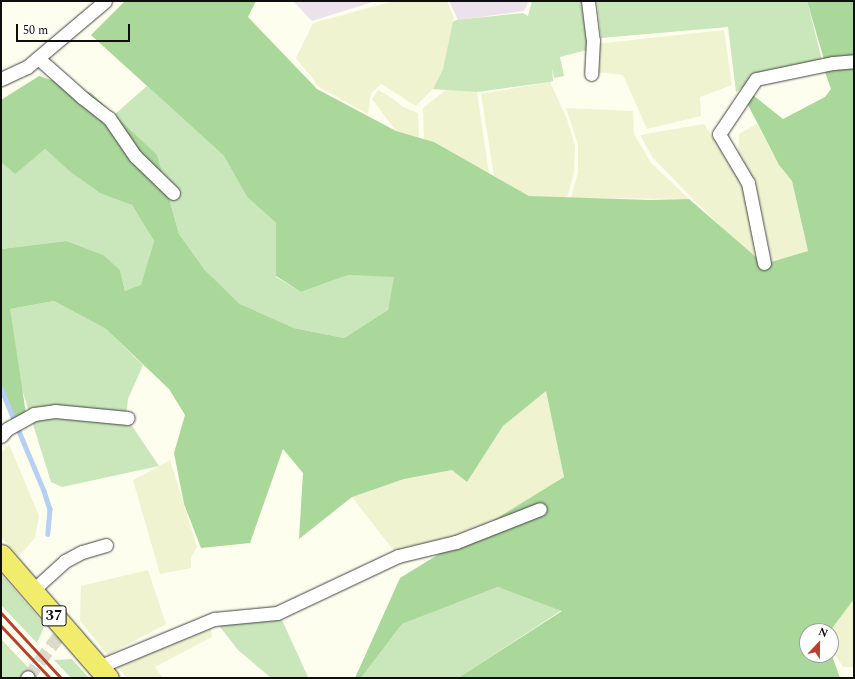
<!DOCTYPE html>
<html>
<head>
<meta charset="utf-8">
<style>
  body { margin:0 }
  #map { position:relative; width:855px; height:679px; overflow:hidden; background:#fefeef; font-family:Spectral,serif }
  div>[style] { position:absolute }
  .industrial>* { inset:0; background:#ece2eb }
  .farmland>* { inset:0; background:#eff3d0 }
  .green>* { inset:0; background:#c9e7ba }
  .forest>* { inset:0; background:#aad79a }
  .stream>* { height:4.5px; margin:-2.25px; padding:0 2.25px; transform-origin:2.25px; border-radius:2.25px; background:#b6d0f3 }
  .minor-tunnel>* { height:13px; margin-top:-6.5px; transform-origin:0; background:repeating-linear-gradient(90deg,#dadacd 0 13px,transparent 0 19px) }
  .roads { filter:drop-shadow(0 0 1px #414141) drop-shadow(0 0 1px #414141) }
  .minor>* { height:13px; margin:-6.5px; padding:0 6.5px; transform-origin:6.5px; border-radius:6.5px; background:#fff }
  .primary>* { height:21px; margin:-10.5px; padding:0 10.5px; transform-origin:10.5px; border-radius:10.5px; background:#f2ec6c }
  .rail>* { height:3px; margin:-1.5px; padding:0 1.5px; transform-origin:1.5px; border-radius:1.5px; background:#b7412c }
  span { translate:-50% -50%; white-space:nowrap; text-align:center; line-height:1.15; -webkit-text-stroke:4px #fff; paint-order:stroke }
  .shield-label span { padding:1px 3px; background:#fff; border:1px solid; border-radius:3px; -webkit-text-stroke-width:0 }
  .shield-label { font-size:15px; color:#0e0e0e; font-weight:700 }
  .frame { position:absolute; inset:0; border:2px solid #0e0e0e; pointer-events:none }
  .north { position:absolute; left:799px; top:623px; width:40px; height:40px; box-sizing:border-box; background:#fff; border:1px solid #9f9f9f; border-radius:50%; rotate:22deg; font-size:11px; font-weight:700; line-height:16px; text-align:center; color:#0e0e0e }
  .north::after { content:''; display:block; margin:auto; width:14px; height:18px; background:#b7412c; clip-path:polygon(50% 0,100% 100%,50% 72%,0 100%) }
  .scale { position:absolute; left:16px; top:24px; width:114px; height:18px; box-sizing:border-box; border:2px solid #0e0e0e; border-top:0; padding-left:5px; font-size:12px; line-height:14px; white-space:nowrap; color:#0e0e0e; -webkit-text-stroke:3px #fff; paint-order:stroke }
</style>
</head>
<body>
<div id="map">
  <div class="industrial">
    <div style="clip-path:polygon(293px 1px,376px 1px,312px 21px)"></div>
    <div style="clip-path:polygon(449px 1px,529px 1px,524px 11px,458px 20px)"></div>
  </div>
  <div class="farmland">
    <div style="clip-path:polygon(394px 1px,447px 1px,454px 18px,447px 61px,433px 89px,416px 106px,381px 84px,371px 93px,368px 114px,319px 87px,296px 58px,313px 23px)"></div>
    <div style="clip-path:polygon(724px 30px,732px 85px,700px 97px,701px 116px,647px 129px,623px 75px,596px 72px,595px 44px)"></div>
    <div style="clip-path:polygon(550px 82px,567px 119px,575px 146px,574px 172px,567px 198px,529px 196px,494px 176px,481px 94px)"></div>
    <div style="clip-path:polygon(447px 89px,477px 92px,489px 174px,434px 142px,424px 139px,423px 108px)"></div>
    <div style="clip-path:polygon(378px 90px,389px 96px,403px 107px,418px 113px,419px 138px,396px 131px,372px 99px)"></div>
    <div style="clip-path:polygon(566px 108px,633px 111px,634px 134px,651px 163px,689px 199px,571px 198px,578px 172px,578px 145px)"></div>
    <div style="clip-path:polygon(704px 124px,743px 183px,755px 254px,750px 255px,692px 198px,653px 158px,640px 135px)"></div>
    <div style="clip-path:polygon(757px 124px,779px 165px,792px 181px,808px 252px,772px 261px,756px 181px,738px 160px,739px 134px)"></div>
    <div style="clip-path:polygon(546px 391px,564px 477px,520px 515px,398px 556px,352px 497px,404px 479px,452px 470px,467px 482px,503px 426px)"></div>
    <div style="clip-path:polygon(9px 444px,39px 516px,35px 538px,19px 556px,1px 537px,1px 453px)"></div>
    <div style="clip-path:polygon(170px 460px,197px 547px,191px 558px,191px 568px,160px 574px,133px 480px)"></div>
    <div style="clip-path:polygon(148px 570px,166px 624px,108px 655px,80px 621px,81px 586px)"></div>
    <div style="clip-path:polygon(854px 599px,854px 667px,843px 667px,831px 648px,830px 631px)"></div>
    <div style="clip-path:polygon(210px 627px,212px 637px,155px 667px,163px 678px,127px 678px,116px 666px)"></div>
  </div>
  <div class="green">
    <div style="clip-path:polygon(532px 1px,583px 1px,584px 23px,591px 49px,560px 57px,564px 76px,554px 78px,552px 68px,553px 81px,550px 82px,477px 92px,433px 89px,443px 69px,453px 22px,456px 20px,523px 13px,528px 16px)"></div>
    <div style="clip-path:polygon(597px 1px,807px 1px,823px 64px,756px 78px,736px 92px,728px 27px,601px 38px)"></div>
    <div style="clip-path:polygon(147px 86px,224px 156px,247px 197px,276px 223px,276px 277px,301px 292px,348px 275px,395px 276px,388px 310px,344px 338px,294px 328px,240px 304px,205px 270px,179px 234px,168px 194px,114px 115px)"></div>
    <div style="clip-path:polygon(45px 149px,68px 170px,132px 205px,154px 241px,141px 287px,125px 291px,120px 270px,66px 241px,1px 249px,1px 162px,15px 173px)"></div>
    <div style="clip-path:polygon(54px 301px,106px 329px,143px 365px,128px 399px,126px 417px,159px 466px,62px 487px,51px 482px,4px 332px,10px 309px)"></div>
    <div style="clip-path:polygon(1px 574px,45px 625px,37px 643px,1px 605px)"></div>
    <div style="clip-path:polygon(498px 587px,562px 610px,458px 678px,361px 678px,402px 624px)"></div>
    <div style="clip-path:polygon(214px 619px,282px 620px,308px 677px,311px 678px,271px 678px,238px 650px)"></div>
    <div style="clip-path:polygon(1px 639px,38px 678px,1px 678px)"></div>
    <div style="clip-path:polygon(72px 659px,89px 678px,71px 678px,54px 660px)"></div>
  </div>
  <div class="forest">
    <div style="clip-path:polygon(125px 1px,256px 1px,248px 17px,317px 89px,396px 131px,434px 142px,529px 196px,650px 200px,689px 199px,764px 264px,808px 251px,792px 181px,779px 165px,746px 101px,753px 95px,783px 119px,825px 97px,831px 89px,824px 69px,854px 66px,854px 599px,830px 631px,807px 631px,807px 655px,831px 655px,831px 653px,840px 678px,458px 678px,562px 611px,498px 587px,402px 624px,361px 678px,355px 678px,400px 578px,564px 477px,546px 391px,503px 426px,467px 482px,452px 470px,404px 479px,352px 497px,299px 539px,303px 473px,283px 449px,250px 543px,201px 548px,184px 504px,174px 453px,185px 415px,169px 389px,106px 329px,54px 301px,10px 309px,26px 414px,16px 420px,1px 387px,1px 249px,66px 241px,103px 255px,120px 270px,125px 291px,141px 285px,154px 241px,132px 205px,100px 193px,68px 170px,45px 149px,15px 174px,1px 162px,1px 100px,39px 76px,91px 93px,157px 155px,179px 234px,205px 270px,240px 304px,294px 328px,344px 338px,388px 310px,394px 277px,348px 275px,301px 292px,276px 276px,276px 223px,247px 197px,224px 156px,91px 35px)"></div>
    <div style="clip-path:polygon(807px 1px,854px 1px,854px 61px,825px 63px)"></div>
  </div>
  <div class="stream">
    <div style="left:1px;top:388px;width:112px;rotate:67.3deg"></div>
    <div style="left:44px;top:491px;width:19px;rotate:72deg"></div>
    <div style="left:50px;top:509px;width:25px;rotate:95deg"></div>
  </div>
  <div class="minor-tunnel">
    <div style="left:28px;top:677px;width:50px;rotate:-53.1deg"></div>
  </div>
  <div class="roads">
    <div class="minor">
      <div style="left:588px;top:1px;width:39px;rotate:83deg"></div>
      <div style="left:593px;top:40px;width:34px;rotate:93deg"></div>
      <div style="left:38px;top:58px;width:60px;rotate:41.6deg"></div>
      <div style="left:83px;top:98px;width:33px;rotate:38deg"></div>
      <div style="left:109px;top:118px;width:46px;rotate:55.6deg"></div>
      <div style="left:135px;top:156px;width:53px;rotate:44.2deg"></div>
      <div style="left:1px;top:79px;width:29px;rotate:-25deg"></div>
      <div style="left:27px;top:67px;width:102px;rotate:-40.2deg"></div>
      <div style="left:764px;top:263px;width:82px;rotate:-101.3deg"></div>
      <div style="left:748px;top:183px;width:57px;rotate:-120.6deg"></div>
      <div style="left:719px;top:134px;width:66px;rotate:-56.1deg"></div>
      <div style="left:756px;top:79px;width:79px;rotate:-11.7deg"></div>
      <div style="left:833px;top:63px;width:21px;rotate:-5deg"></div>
      <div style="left:1px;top:436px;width:9px;rotate:-49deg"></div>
      <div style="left:7px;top:429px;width:31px;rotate:-29deg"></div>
      <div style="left:34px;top:414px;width:21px;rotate:-8deg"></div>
      <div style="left:55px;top:411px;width:73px;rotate:5.5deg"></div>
      <div style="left:32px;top:591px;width:45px;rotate:-42.3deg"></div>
      <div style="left:65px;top:561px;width:19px;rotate:-28deg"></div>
      <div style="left:82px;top:552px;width:25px;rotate:-16deg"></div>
      <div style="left:98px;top:667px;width:126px;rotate:-22.5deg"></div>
      <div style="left:214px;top:619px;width:63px;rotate:-5.4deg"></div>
      <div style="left:277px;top:613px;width:134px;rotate:-25.2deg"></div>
      <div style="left:398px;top:556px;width:60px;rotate:-13.6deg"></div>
      <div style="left:456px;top:542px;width:90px;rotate:-21.4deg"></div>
      <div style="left:27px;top:678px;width:1px;rotate:-45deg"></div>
    </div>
    <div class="primary">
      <div style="left:1px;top:555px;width:163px;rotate:49deg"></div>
    </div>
  </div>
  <div class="rail">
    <div style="left:1px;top:613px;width:88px;rotate:47.3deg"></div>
    <div style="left:1px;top:626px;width:71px;rotate:46.7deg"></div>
  </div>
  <div class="shield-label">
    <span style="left:54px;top:616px">37</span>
  </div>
  <div class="frame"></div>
  <div class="north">N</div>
  <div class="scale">50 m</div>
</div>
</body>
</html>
